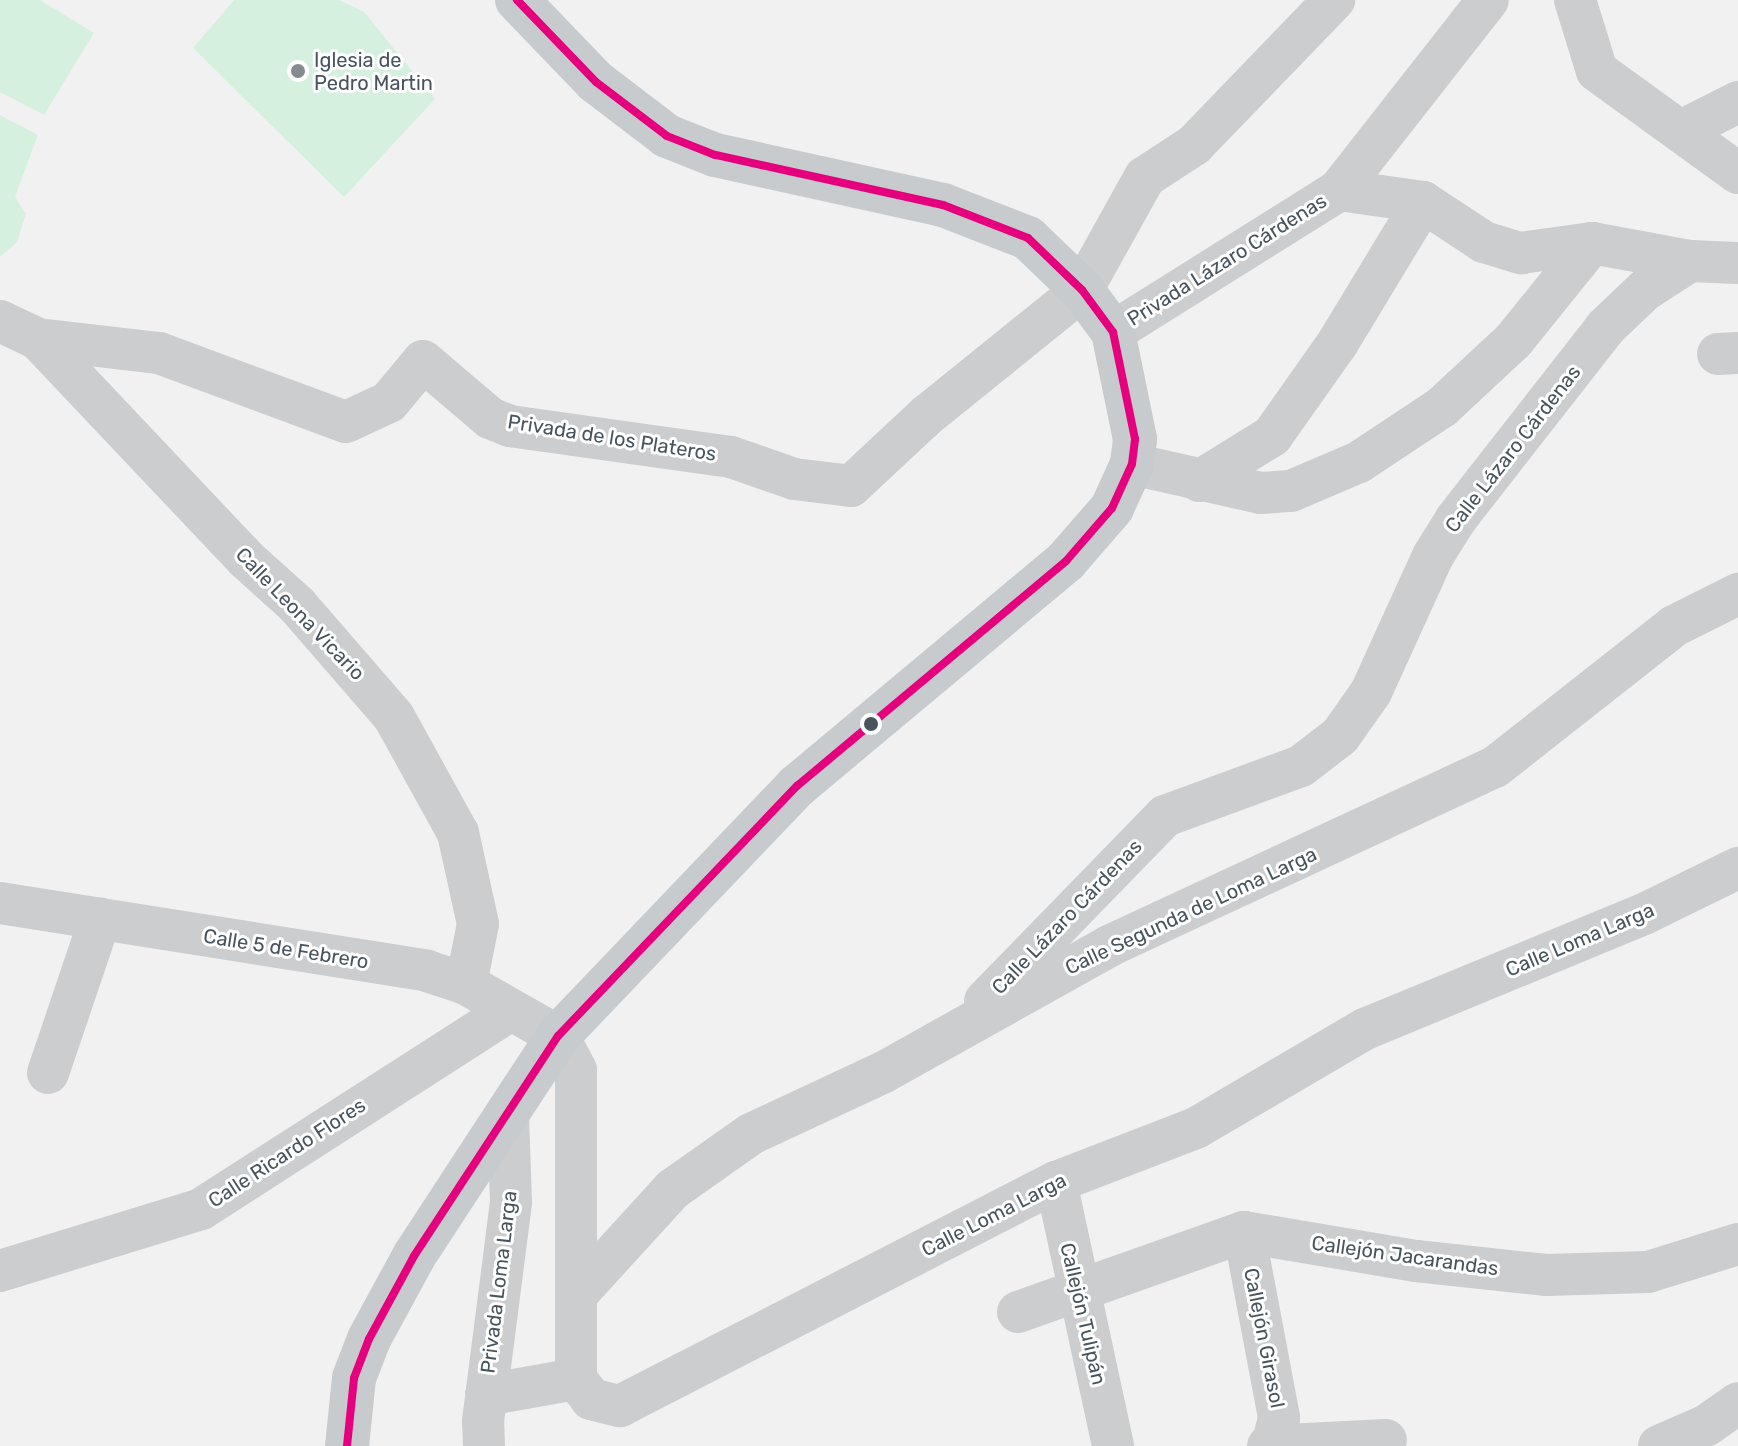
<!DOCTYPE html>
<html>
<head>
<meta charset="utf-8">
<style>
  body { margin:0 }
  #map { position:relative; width:1738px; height:1446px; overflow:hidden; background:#f2f1f1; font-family:Rubik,sans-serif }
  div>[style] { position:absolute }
  .green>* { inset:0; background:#d6f0df }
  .street>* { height:42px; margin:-21px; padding:0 21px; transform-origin:21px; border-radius:21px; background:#cbcdcf }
  .primary>* { height:44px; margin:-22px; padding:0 22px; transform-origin:22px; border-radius:22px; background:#c7cbce }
  .bus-1>* { height:8px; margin:-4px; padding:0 4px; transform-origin:4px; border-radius:4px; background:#e5007d }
  .dots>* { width:22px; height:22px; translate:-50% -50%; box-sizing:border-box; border:4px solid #fff; border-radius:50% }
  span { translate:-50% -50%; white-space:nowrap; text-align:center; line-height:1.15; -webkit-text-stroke:6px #fff; paint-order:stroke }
  .poi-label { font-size:20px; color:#48545e }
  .left { translate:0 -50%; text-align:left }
  .street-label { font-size:20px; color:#48545e }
</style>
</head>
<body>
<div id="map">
  <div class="green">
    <div style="clip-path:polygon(0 0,40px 0,94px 33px,44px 115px,0 92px)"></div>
    <div style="clip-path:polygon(234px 0,339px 0,364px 12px,435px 99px,344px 197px,193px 48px)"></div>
    <div style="clip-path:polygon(0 115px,38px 135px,15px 197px,26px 214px,17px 242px,0 257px)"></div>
  </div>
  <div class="street">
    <div style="left:1575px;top:0;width:74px;rotate:72.8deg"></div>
    <div style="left:1597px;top:71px;width:174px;rotate:35.9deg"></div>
    <div style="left:1683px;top:130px;width:62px;rotate:-27deg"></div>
    <div style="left:1339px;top:190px;width:85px;rotate:8.1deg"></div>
    <div style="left:1423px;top:202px;width:73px;rotate:33.3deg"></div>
    <div style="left:1484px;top:242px;width:39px;rotate:17deg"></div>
    <div style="left:1521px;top:253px;width:72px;rotate:-8deg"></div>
    <div style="left:1592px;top:243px;width:100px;rotate:10.4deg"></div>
    <div style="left:1690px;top:261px;width:48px;rotate:2.4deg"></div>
    <div style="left:0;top:321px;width:42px;rotate:25.3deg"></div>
    <div style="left:38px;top:339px;width:122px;rotate:6.6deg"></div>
    <div style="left:159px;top:353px;width:199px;rotate:20.3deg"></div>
    <div style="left:346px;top:422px;width:47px;rotate:-24.9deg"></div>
    <div style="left:389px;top:402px;width:53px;rotate:-50.3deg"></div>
    <div style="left:423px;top:361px;width:88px;rotate:40.4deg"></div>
    <div style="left:490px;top:418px;width:22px;rotate:22deg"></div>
    <div style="left:510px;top:426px;width:223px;rotate:8deg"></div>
    <div style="left:731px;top:457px;width:67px;rotate:19.2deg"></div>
    <div style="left:794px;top:479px;width:57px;rotate:7deg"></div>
    <div style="left:851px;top:486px;width:103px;rotate:-43deg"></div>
    <div style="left:926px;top:416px;width:201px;rotate:-38.9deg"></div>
    <div style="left:1082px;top:290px;width:129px;rotate:-60.9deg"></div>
    <div style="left:1145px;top:177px;width:59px;rotate:-33.1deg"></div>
    <div style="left:1194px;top:145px;width:202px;rotate:-46deg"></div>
    <div style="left:1113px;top:332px;width:267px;rotate:-32.1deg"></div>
    <div style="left:1339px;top:190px;width:241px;rotate:-51.9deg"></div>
    <div style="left:38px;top:339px;width:303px;rotate:46.6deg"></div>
    <div style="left:246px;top:559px;width:69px;rotate:42deg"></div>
    <div style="left:297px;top:605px;width:148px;rotate:49.1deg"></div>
    <div style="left:394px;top:717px;width:132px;rotate:61.1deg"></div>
    <div style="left:458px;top:833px;width:93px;rotate:77.6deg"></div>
    <div style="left:478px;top:924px;width:61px;rotate:101.3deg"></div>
    <div style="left:1718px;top:354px;width:20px;rotate:-3deg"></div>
    <div style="left:1132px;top:464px;width:132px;rotate:12.7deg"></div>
    <div style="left:1261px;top:493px;width:30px;rotate:-4deg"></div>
    <div style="left:1291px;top:491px;width:74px;rotate:-23.1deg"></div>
    <div style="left:1359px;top:462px;width:100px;rotate:-33.5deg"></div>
    <div style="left:1442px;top:407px;width:97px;rotate:-42.9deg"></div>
    <div style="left:1513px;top:341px;width:126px;rotate:-51.1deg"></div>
    <div style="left:1199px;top:481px;width:86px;rotate:-31.7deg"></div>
    <div style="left:1272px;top:436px;width:113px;rotate:-54.8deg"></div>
    <div style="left:1337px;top:344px;width:166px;rotate:-58.8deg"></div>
    <div style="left:0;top:903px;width:432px;rotate:9deg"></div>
    <div style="left:427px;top:971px;width:41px;rotate:18.4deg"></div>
    <div style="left:466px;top:984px;width:106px;rotate:29.5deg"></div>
    <div style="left:558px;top:1036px;width:38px;rotate:62deg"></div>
    <div style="left:576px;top:1070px;width:309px;rotate:90deg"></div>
    <div style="left:576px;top:1379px;width:25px;rotate:53deg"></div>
    <div style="left:591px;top:1399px;width:30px;rotate:14deg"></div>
    <div style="left:620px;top:1406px;width:490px;rotate:-27.2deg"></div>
    <div style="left:1056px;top:1182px;width:150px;rotate:-21.1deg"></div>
    <div style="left:1196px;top:1128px;width:196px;rotate:-30.4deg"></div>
    <div style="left:1365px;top:1029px;width:302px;rotate:-22.4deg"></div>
    <div style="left:1644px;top:914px;width:105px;rotate:-26.1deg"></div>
    <div style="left:985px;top:1001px;width:258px;rotate:-45.8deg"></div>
    <div style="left:1165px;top:816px;width:145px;rotate:-20.2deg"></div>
    <div style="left:1301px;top:766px;width:49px;rotate:-37.6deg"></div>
    <div style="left:1340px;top:736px;width:54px;rotate:-54.8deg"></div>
    <div style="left:1371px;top:692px;width:149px;rotate:-65.5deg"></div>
    <div style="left:1433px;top:556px;width:44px;rotate:-58.1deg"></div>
    <div style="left:1456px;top:519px;width:244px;rotate:-52deg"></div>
    <div style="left:1606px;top:327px;width:54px;rotate:-43.5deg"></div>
    <div style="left:1645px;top:290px;width:54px;rotate:-32.8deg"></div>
    <div style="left:48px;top:1073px;width:163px;rotate:-71.3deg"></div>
    <div style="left:1056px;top:1182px;width:270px;rotate:77.8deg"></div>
    <div style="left:1244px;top:1232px;width:189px;rotate:79.3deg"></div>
    <div style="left:1279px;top:1418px;width:29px;rotate:104deg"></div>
    <div style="left:0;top:1271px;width:210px;rotate:-17.1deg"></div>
    <div style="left:201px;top:1209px;width:368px;rotate:-32.7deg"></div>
    <div style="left:577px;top:1294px;width:142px;rotate:-47.6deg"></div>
    <div style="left:673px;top:1189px;width:95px;rotate:-35.2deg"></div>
    <div style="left:751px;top:1134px;width:147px;rotate:-25deg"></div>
    <div style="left:884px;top:1072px;width:258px;rotate:-29.2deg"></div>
    <div style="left:1109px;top:946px;width:425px;rotate:-24.9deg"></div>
    <div style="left:1495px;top:767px;width:228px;rotate:-38.2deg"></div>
    <div style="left:1674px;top:626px;width:72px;rotate:-26.6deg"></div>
    <div style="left:1018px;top:1312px;width:240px;rotate:-19.5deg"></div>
    <div style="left:1244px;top:1232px;width:174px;rotate:9.6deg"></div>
    <div style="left:1416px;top:1261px;width:131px;rotate:6.1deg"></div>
    <div style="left:1546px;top:1275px;width:102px;rotate:-1.7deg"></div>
    <div style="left:1648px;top:1272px;width:94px;rotate:-17.3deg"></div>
    <div style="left:486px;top:1395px;width:91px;rotate:-10.1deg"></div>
    <div style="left:484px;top:1446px;width:25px;rotate:-92deg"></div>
    <div style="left:483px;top:1421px;width:221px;rotate:-82.7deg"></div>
    <div style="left:511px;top:1202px;width:84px;rotate:-92deg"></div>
    <div style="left:1268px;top:1446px;width:118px;rotate:-2.9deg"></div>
    <div style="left:1659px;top:1446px;width:52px;rotate:-23.6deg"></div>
    <div style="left:1707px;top:1425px;width:38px;rotate:-35deg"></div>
  </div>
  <div class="primary">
    <div style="left:347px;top:1446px;width:68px;rotate:-84.1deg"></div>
    <div style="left:354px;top:1378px;width:42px;rotate:-69deg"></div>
    <div style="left:369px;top:1339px;width:94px;rotate:-61.5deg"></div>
    <div style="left:414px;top:1256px;width:263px;rotate:-56.8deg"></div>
    <div style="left:558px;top:1036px;width:346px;rotate:-46.3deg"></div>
    <div style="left:797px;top:786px;width:351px;rotate:-39.9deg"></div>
    <div style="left:1066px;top:561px;width:70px;rotate:-49deg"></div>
    <div style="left:1112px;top:508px;width:48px;rotate:-65.6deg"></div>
    <div style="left:1132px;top:464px;width:25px;rotate:-83deg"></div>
    <div style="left:1135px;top:439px;width:109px;rotate:-101.6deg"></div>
    <div style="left:1113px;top:332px;width:52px;rotate:-126.4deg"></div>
    <div style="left:1082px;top:290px;width:75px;rotate:-136.1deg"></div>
    <div style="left:1028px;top:238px;width:91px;rotate:-158.8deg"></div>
    <div style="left:943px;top:205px;width:233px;rotate:-167.6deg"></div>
    <div style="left:715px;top:155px;width:52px;rotate:-158.4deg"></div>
    <div style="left:667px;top:136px;width:89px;rotate:-142.7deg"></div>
    <div style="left:596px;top:82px;width:114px;rotate:-133.9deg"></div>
  </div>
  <div class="bus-1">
    <div style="left:347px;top:1446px;width:68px;rotate:-84.1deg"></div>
    <div style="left:354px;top:1378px;width:42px;rotate:-69deg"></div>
    <div style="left:369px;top:1339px;width:94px;rotate:-61.5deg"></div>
    <div style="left:414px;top:1256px;width:263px;rotate:-56.8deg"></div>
    <div style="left:558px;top:1036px;width:346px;rotate:-46.3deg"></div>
    <div style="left:797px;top:786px;width:351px;rotate:-39.9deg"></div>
    <div style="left:1066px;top:561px;width:70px;rotate:-49deg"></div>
    <div style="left:1112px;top:508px;width:48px;rotate:-65.6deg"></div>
    <div style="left:1132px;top:464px;width:25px;rotate:-83deg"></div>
    <div style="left:1135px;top:439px;width:109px;rotate:-101.6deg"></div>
    <div style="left:1113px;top:332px;width:52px;rotate:-126.4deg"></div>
    <div style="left:1082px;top:290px;width:75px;rotate:-136.1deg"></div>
    <div style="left:1028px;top:238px;width:91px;rotate:-158.8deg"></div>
    <div style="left:943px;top:205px;width:233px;rotate:-167.6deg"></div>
    <div style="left:715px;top:155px;width:52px;rotate:-158.4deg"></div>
    <div style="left:667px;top:136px;width:89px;rotate:-142.7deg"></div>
    <div style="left:596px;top:82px;width:114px;rotate:-133.9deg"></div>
  </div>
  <div class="dots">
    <div style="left:298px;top:71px;background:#848b91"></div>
    <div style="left:871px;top:724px;background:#48545e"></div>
  </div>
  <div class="poi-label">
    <span class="left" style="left:314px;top:72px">Iglesia de<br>Pedro Martin</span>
  </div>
  <div class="street-label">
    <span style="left:1227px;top:260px;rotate:-32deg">Privada Lázaro Cárdenas</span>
    <span style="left:612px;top:438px;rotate:9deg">Privada de los Plateros</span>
    <span style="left:1513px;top:449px;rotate:-52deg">Calle Lázaro Cárdenas</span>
    <span style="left:300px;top:614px;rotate:46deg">Calle Leona Vicario</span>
    <span style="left:1191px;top:911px;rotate:-25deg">Calle Segunda de Loma Larga</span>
    <span style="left:1067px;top:917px;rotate:-46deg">Calle Lázaro Cárdenas</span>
    <span style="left:1580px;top:940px;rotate:-23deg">Calle Loma Larga</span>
    <span style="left:286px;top:949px;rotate:9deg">Calle 5 de Febrero</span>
    <span style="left:287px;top:1153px;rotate:-33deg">Calle Ricardo Flores</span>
    <span style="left:994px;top:1215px;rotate:-27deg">Calle Loma Larga</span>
    <span style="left:1405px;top:1256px;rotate:8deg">Callejón Jacarandas</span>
    <span style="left:499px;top:1282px;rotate:-83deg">Privada Loma Larga</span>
    <span style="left:1083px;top:1314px;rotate:77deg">Callejón Tulipán</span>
    <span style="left:1264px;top:1338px;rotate:79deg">Callejón Girasol</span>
  </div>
</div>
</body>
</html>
